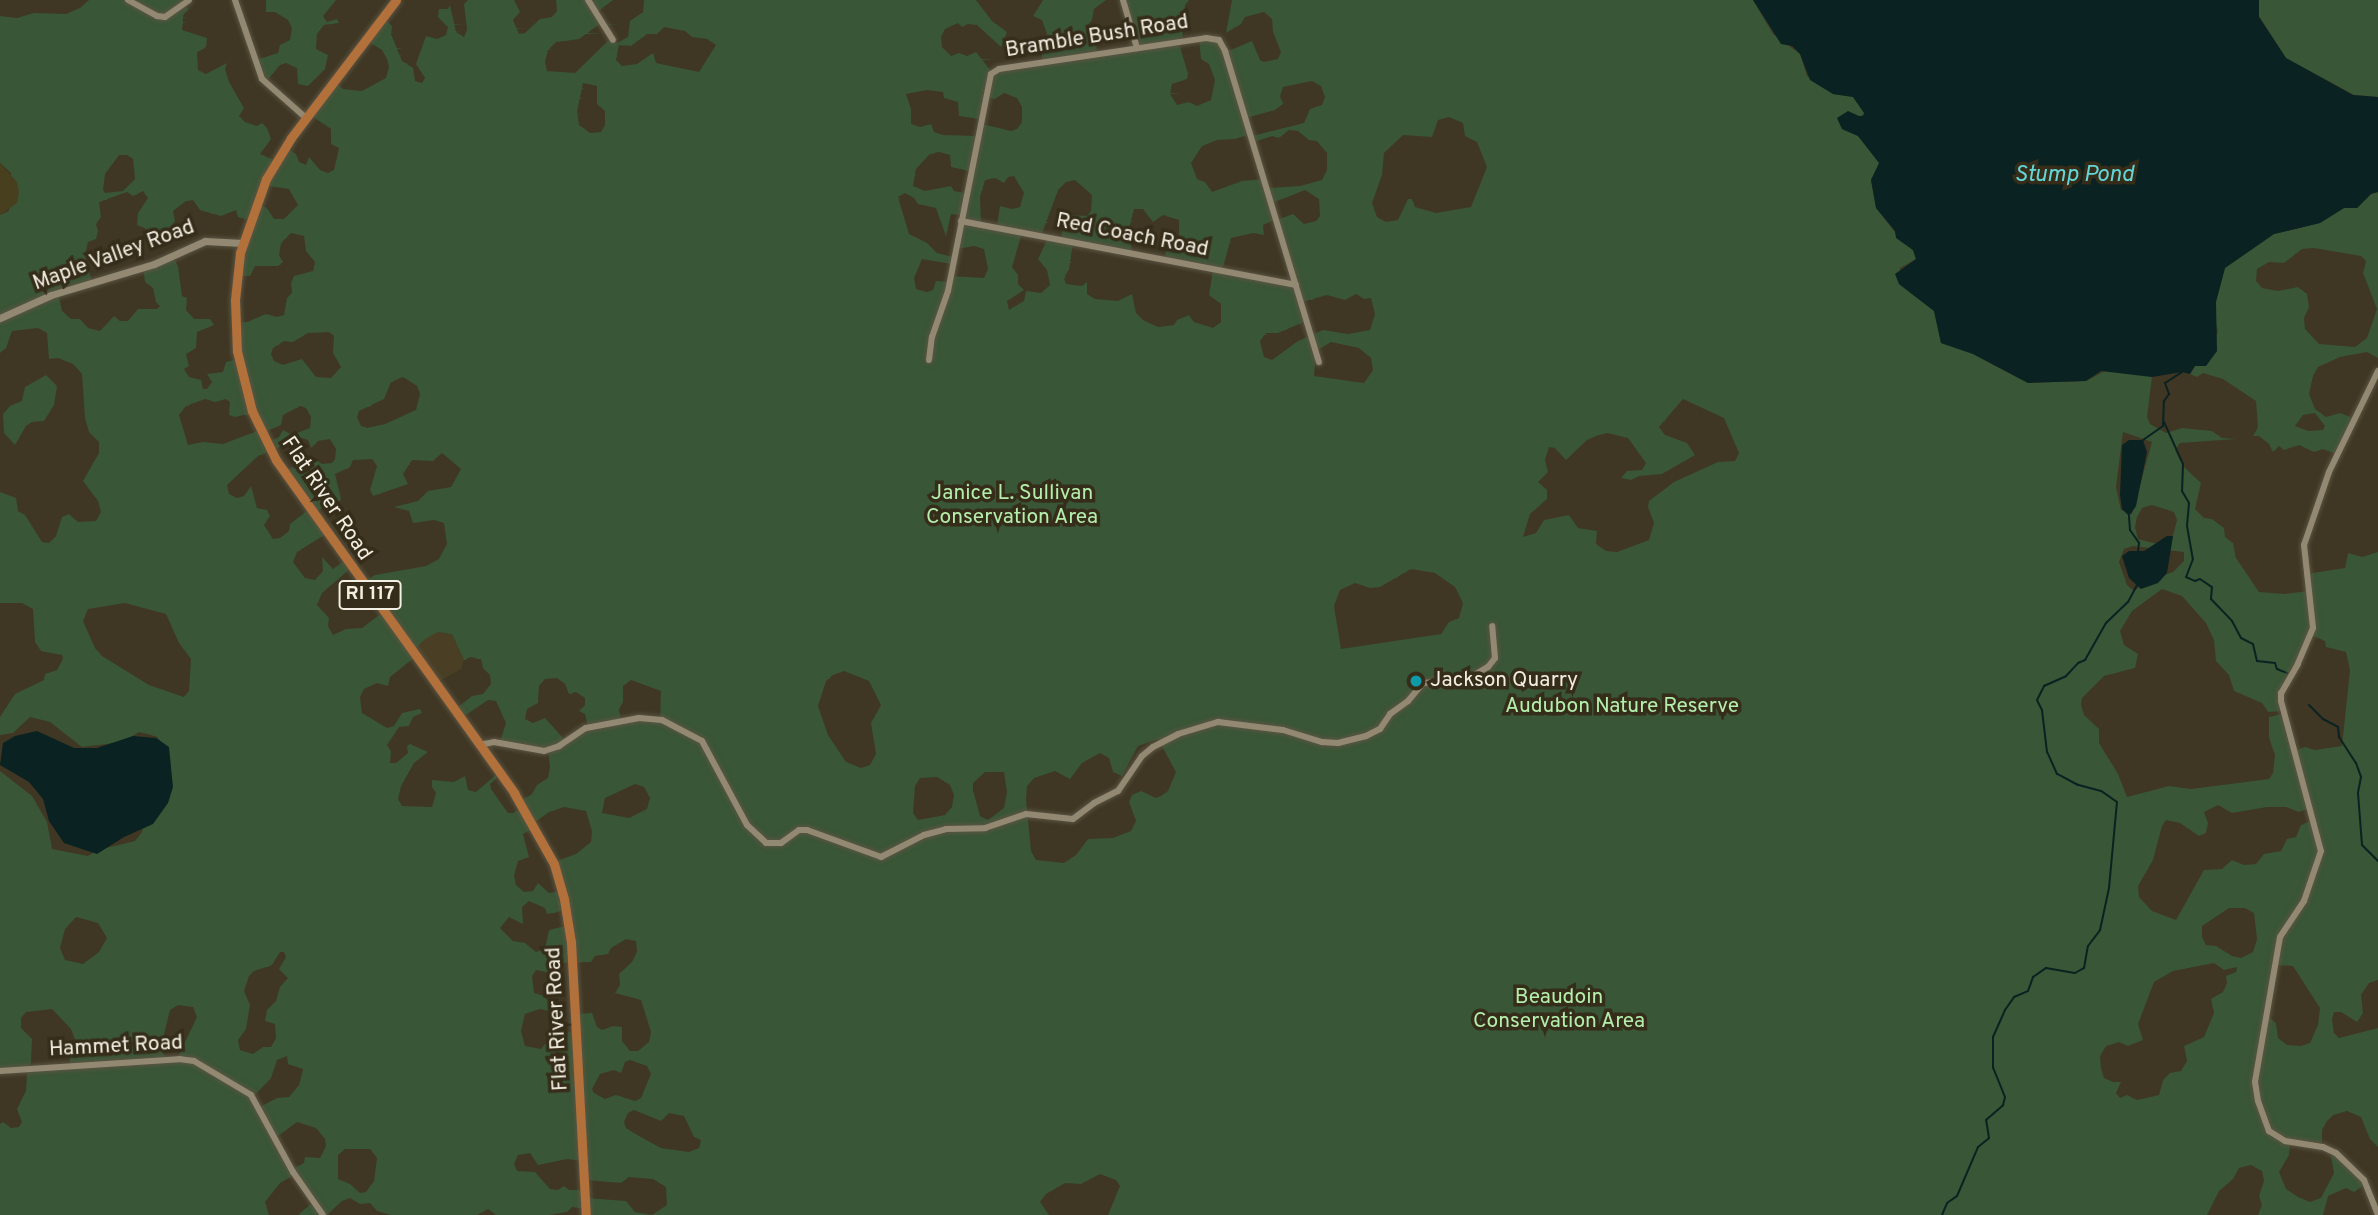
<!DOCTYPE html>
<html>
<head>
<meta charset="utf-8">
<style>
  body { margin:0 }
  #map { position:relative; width:2378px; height:1215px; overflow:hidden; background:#3f3723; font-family:Overpass,sans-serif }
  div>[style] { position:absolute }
  .built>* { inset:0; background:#4a3f24 }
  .green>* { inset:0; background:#395636 }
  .sand>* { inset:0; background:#483f1f }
  .water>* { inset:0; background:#0a2222 }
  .stream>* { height:2px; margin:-1px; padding:0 1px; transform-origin:1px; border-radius:1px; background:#0a2222 }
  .roads { filter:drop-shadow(0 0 2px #5b5443) drop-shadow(0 0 2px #5b5443) }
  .minor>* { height:6px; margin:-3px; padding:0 3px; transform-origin:3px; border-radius:3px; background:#938973 }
  .tertiary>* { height:7px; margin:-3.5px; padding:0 3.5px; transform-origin:3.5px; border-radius:3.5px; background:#938973 }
  .primary>* { height:9px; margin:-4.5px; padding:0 4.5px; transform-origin:4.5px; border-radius:4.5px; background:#b2703b }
  .dots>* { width:19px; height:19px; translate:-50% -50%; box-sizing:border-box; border:4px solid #352d19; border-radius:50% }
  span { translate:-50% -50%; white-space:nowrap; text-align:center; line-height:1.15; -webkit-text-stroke:7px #352d19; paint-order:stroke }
  .shield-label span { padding:2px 5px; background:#352d19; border:2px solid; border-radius:5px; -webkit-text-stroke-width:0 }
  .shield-label { font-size:19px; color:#f3eee2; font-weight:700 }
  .street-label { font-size:21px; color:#f3eee2 }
  .park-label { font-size:21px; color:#b4eead }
  .poi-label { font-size:21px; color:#f3eee2 }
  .left { translate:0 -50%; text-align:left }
  .water-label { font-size:23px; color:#63d7d8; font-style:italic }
</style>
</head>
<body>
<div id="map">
  <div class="built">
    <div style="clip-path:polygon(438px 632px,452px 634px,464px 660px,461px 669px,436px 683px,412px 653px,424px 639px)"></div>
  </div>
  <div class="green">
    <div style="clip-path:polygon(evenodd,89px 0,182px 0,188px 10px,183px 15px,182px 30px,207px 38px,206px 47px,197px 52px,198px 70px,206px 74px,227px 63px,225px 69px,229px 82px,244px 108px,239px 116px,245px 122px,257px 126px,262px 123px,267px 128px,271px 139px,260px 154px,274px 160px,285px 147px,296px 154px,299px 162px,306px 165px,309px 157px,320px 170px,328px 173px,334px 170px,339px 148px,331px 144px,331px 129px,309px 114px,333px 80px,343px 89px,362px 91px,386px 78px,389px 67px,387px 59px,382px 50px,364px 39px,382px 16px,392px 26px,391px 34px,402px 61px,413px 68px,415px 81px,422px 83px,425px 78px,416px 64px,426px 36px,437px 39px,446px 35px,448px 27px,438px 17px,439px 9px,448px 9px,450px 5px,456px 32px,464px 37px,467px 30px,464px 4px,468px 0,514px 0,520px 12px,513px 20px,519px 34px,525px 33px,540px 19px,552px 17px,557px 11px,556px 0,613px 0,596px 13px,601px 23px,579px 39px,556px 42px,548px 50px,545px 62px,547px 71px,575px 73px,611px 38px,617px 43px,628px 37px,630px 21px,643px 12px,644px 0,976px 0,992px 21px,1007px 32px,1001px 47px,977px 25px,968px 24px,962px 27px,958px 23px,945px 29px,941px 37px,942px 47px,951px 56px,959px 53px,967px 56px,976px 52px,991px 71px,1042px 62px,1042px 49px,1048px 44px,1047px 34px,1042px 20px,1033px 16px,1043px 0,1106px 0,1094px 9px,1092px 20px,1086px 27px,1087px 36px,1096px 41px,1097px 53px,1135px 48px,1123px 0,1189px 0,1185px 5px,1182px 41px,1179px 43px,1188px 74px,1187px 79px,1172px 84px,1170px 94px,1177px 105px,1189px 102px,1197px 106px,1211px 100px,1215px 80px,1209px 64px,1201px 59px,1199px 39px,1218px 39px,1226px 52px,1252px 41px,1260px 60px,1264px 62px,1278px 59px,1281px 52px,1273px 32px,1272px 19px,1264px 12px,1245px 17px,1241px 24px,1226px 33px,1232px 0,1753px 0,1773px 34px,1800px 54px,1807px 76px,1833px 94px,1853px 97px,1865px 113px,1842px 129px,1858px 136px,1880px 163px,1871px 180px,1876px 208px,1895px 232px,1897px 238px,1913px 250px,1916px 259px,1900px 268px,1899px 284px,1934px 311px,1941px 343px,1973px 354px,2028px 383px,2086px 381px,2105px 371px,2148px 374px,2152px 377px,2147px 417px,2150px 424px,2166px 433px,2182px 428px,2212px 431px,2222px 438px,2236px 439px,2180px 443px,2175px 450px,2183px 466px,2201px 483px,2195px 509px,2204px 518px,2212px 519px,2224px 528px,2225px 537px,2233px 543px,2236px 558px,2259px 592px,2285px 594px,2308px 591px,2306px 574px,2345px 568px,2348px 553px,2362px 557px,2378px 552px,2378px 980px,2369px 983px,2361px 995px,2363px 1013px,2357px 1022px,2341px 1012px,2334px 1012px,2332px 1019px,2334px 1033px,2339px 1038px,2378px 1028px,2378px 1147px,2370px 1139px,2361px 1117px,2347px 1111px,2333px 1115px,2327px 1121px,2322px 1130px,2322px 1143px,2290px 1143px,2289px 1155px,2279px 1172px,2286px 1189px,2298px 1197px,2310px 1202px,2321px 1198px,2334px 1173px,2331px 1157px,2334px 1153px,2366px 1184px,2354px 1192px,2346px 1188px,2328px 1196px,2323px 1215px,2258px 1215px,2262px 1205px,2259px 1196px,2264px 1181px,2262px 1171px,2251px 1165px,2239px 1168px,2233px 1179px,2219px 1191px,2207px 1215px,1108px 1215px,1120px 1186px,1116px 1180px,1100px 1174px,1081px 1184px,1065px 1183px,1046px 1194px,1040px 1202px,1049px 1215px,586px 1215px,585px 1209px,572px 1207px,567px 1212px,549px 1215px,496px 1215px,488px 1209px,477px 1215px,391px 1215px,377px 1211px,370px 1203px,360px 1204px,350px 1198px,342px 1201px,327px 1215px,298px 1215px,312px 1203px,294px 1175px,280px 1183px,265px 1202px,269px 1215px,0 1215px,0 1124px,3px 1122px,11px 1128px,19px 1127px,22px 1122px,17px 1109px,26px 1091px,27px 1072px,0 1071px,0 771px,32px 796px,47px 822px,52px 849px,88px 856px,98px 850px,135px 841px,142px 832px,163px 744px,156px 736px,139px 732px,123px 742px,82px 747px,50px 722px,30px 717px,13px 733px,0 735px,0 717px,15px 694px,44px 680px,45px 674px,57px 670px,63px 659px,62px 655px,41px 651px,35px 642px,33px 609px,22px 603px,0 603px,0 492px,16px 498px,18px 511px,25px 515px,42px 542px,49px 543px,56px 536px,62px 517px,69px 514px,78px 522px,96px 521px,101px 512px,98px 501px,83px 481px,99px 453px,99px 442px,89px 432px,85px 418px,82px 374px,73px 364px,58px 358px,49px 359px,47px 333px,38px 328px,12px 331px,6px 348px,0 353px,0 215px,9px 211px,11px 173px,0 163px,0 16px,17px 18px,34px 13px,66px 14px,80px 8px,89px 0,664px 27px,685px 31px,692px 37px,707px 39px,716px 45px,699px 72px,656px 63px,653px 53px,637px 64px,622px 66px,616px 60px,619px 45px,631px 46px,647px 34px,657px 34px,664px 27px,89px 0,1312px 81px,1321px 86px,1325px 97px,1322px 105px,1310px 109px,1304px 123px,1252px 136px,1254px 142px,1272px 136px,1279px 138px,1289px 130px,1298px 131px,1309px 140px,1317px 141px,1327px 153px,1327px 170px,1322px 180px,1300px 186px,1268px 188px,1264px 179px,1242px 181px,1212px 192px,1205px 182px,1197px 179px,1191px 163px,1202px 146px,1217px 140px,1235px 139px,1251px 134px,1246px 118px,1275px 110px,1283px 104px,1280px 96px,1283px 87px,1312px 81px,89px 0,583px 83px,597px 86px,597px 104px,605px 111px,605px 125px,601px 132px,590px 133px,579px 125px,577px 112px,583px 83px,89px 0,927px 90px,943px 92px,944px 98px,958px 102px,959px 116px,979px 119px,984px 97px,995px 99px,1004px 93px,1017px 98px,1022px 107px,1022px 122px,1017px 129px,1011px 131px,978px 123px,976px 136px,943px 135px,934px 132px,931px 124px,920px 127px,911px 124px,911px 109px,906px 94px,927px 90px,89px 0,1449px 117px,1463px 123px,1465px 136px,1477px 142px,1487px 167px,1471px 207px,1436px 213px,1415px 207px,1412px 199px,1408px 199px,1398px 220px,1386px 222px,1377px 217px,1372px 203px,1382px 175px,1384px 153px,1403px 135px,1432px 137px,1438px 120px,1449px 117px,89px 0,939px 152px,950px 155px,951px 167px,969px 171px,965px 193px,954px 191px,951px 186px,925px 191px,913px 186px,916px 169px,930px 154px,939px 152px,89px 0,119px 155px,127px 155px,133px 159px,135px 179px,123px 191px,105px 193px,103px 190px,105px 174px,119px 155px,89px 0,1014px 176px,1024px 193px,1020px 207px,1012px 209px,1000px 206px,997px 226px,981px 224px,980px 197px,985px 180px,995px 178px,1004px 183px,1008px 177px,1014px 176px,89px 0,1075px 180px,1092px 195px,1091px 211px,1087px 216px,1070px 215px,1063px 226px,1061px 239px,1048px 238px,1038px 259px,1047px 270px,1050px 285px,1041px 293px,1026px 291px,1024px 301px,1009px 310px,1007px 301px,1024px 290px,1018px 284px,1018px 275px,1012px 267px,1022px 233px,1041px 236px,1058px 190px,1066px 182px,1075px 180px,89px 0,262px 185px,289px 189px,298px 205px,284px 219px,274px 219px,267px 208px,255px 203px,262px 185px,89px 0,1305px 190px,1319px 199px,1320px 216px,1316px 221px,1304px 224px,1293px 214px,1277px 220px,1293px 284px,1222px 271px,1231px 238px,1253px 233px,1264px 235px,1263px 225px,1274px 220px,1272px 203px,1305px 190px,89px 0,143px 191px,148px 198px,138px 213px,137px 225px,147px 229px,150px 237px,167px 233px,173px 234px,169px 229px,175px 221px,173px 211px,186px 201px,193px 200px,200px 210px,221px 216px,236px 210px,238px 217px,248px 220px,237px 276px,250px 276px,255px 266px,278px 266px,283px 262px,279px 255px,281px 243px,291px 233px,304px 236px,306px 251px,315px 262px,313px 271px,294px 276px,291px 283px,292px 293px,287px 298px,284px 315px,277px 317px,266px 314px,247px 322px,235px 323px,238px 359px,226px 362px,223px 372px,207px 374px,212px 382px,207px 389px,203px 389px,201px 380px,189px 377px,184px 369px,189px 366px,186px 354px,196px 348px,197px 332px,214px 325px,210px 319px,194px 319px,186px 310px,187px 298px,182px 296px,178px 266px,172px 255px,143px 267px,145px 282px,153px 288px,156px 302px,160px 306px,157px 309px,138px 309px,128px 321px,120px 321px,114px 316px,100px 331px,88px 328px,80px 319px,71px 319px,62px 311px,58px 293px,92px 280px,86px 264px,86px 250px,88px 242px,96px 239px,98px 231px,96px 224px,101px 217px,99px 202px,127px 192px,133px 196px,143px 191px,89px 0,905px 193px,914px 198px,918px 204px,936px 208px,946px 236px,951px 214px,961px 215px,957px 249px,974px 246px,984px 249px,988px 269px,984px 278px,950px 276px,949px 282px,936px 281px,933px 290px,927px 292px,916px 289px,914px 278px,922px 259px,952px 264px,953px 257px,937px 253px,927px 243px,909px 234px,898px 197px,905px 193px,89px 0,1134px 209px,1143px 209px,1153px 222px,1163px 215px,1179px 220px,1179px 235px,1166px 249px,1165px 260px,1213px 270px,1209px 295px,1221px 304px,1221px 322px,1213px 328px,1194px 322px,1189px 315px,1177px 320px,1174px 325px,1158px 327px,1143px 320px,1136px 313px,1132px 294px,1118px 301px,1095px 299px,1087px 294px,1087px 282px,1082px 286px,1066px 284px,1064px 278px,1069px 269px,1073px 243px,1132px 252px,1129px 229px,1134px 209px,89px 0,1356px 294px,1364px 299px,1371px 298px,1375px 314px,1370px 330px,1348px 334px,1323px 330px,1298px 341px,1272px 360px,1264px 357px,1260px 341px,1266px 333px,1278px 333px,1306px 321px,1302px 302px,1327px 295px,1345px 300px,1356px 294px,89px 0,329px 332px,334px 336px,333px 353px,341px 367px,331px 378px,316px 377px,302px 359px,283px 365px,274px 361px,271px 354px,273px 348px,284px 341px,293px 342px,308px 333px,329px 332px,89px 0,1331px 342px,1359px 348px,1371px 358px,1373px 370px,1364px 383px,1314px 376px,1316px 351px,1331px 342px,89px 0,403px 377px,417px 386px,420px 394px,416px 410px,385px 424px,367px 428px,361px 426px,357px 417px,359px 411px,384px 399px,391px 382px,403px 377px,89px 0,205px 399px,215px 402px,226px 399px,230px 402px,229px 415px,235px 417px,252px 413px,260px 430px,223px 444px,203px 442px,188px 445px,179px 415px,186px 406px,205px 399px,89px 0,1683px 399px,1724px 418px,1739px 453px,1735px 461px,1718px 462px,1674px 482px,1649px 501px,1648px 507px,1654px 523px,1649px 540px,1617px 552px,1606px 551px,1596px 544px,1597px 531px,1578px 528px,1569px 515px,1544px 520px,1536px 533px,1523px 537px,1530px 514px,1547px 499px,1547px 490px,1538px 482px,1548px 472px,1545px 460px,1549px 447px,1555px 448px,1566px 460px,1587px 440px,1596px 436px,1607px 433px,1628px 438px,1646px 463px,1642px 470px,1627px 471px,1621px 478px,1631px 480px,1639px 476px,1662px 474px,1695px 455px,1687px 443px,1665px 435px,1659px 427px,1683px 399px,89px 0,300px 406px,306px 408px,311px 417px,310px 428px,292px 435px,283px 430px,279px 437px,267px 443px,262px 433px,281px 425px,283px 415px,300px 406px,89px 0,2123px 432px,2152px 442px,2132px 514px,2121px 510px,2116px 487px,2123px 432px,89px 0,302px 438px,308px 440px,311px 448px,318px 441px,330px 439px,336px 449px,335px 459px,332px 463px,322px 464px,312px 457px,300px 470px,292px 467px,285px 472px,308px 510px,290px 524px,289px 531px,280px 538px,273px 539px,264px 525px,270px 516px,267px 510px,257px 508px,251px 486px,244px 496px,237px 498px,229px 494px,227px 485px,258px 456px,302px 438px,89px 0,442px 453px,461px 469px,451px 487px,428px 491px,418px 501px,394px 507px,409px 511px,413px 523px,434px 520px,444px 523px,447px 544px,439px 559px,426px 566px,375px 575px,363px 582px,382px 613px,362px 628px,346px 629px,333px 635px,328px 626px,329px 618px,317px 605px,322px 593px,351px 568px,345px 560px,333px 569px,322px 557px,323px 571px,315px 580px,305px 578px,293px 562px,297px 552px,326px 534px,313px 515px,323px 507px,337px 506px,341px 499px,335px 474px,350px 467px,353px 460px,372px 459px,377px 466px,370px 490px,373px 496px,408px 484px,403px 474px,412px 460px,433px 461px,442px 453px,89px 0,2152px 505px,2174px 512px,2177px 520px,2171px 543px,2161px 545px,2138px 539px,2135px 527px,2137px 517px,2142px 508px,2152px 505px,89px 0,2133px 546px,2184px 552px,2184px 561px,2173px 572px,2149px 580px,2134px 591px,2127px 585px,2119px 562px,2124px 549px,2133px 546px,89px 0,1411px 569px,1435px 573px,1455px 587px,1463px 603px,1459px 618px,1449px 622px,1441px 634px,1341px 649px,1334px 606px,1340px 590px,1355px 583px,1370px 588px,1380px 587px,1411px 569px,89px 0,2162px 589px,2182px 596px,2206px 623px,2214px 640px,2216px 661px,2229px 675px,2234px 691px,2262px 703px,2268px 712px,2281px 711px,2281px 692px,2311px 635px,2325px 641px,2326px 647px,2346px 652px,2350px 670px,2342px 746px,2315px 750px,2305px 747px,2294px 751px,2282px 714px,2269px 717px,2269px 738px,2275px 755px,2273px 773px,2269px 779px,2191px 789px,2169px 786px,2127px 797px,2118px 774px,2099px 743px,2099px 729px,2084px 715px,2081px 705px,2082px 698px,2104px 676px,2135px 668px,2138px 654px,2124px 645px,2120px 631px,2132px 611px,2162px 589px,89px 0,125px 603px,166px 614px,179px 643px,191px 659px,189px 691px,184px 697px,149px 685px,102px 656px,95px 648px,83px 621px,88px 609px,125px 603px,89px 0,438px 632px,452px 634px,464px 660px,471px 657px,481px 659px,483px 668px,490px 675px,491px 684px,483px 694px,472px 696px,454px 710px,460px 719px,488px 700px,496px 701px,506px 723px,500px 742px,548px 751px,550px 767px,548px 778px,537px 785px,532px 794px,520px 801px,521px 808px,513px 813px,508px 813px,491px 789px,490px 784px,500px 775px,498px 773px,476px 792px,468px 790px,465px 776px,454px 782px,432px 780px,432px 787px,436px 793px,432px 807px,402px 806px,398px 799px,401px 786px,414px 763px,428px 752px,410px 744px,407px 746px,408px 753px,396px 763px,390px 763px,391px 751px,387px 745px,399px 727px,409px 726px,413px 717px,422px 713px,420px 709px,402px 713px,394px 726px,387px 728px,362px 713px,360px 697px,364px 689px,377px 683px,388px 686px,390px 677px,415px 657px,412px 652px,425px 639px,438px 632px,89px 0,844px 671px,869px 681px,881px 705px,871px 723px,876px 754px,870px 765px,861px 768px,846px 762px,828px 735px,818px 706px,826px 681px,833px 675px,844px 671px,89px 0,557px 678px,565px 684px,569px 694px,576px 692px,585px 698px,585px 705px,579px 711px,585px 714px,588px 727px,564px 739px,545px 718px,533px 723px,525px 719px,527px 709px,538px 703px,539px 686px,545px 679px,557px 678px,89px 0,631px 680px,661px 691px,660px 719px,621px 720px,619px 709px,623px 702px,623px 686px,631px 680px,89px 0,1158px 739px,1176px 772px,1168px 791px,1161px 796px,1156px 798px,1141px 791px,1132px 795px,1129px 802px,1136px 821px,1131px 831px,1113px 838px,1088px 839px,1076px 855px,1064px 863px,1036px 860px,1031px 851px,1026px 799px,1027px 786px,1034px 778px,1055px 771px,1070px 779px,1082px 763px,1100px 753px,1109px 758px,1113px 772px,1122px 776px,1138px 746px,1158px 739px,89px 0,985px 772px,1004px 772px,1007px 792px,1004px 808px,988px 820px,980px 816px,973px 790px,973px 783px,985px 772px,89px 0,937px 777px,950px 785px,954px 795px,952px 807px,945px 815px,918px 820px,913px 813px,915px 786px,920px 778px,937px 777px,89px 0,635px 784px,644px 787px,650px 798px,647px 809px,629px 818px,602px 813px,605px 798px,635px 784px,89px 0,2218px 805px,2232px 813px,2267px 807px,2286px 807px,2299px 812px,2310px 808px,2313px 820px,2301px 825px,2296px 837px,2287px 839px,2281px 851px,2264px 854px,2256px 864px,2244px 865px,2232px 860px,2222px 869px,2204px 870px,2176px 920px,2152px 911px,2139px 897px,2138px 886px,2153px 860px,2162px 826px,2166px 820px,2180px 823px,2199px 836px,2206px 833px,2208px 823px,2204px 812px,2218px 805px,89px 0,564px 807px,586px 811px,592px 831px,591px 842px,576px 854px,554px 862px,561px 891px,549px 893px,538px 883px,533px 891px,524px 892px,516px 885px,514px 875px,518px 861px,529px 857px,523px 834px,535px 828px,534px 823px,549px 812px,564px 807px,89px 0,529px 901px,545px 908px,547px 914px,566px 910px,569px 925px,549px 930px,545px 949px,536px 952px,525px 943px,513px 941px,500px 928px,509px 917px,523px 924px,522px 907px,529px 901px,89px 0,2229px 908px,2245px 908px,2254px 913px,2257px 939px,2253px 952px,2241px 958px,2232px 956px,2216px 946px,2206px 945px,2202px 937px,2202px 926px,2229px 908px,89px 0,76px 917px,98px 923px,107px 938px,99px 952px,83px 964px,65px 960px,60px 948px,65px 929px,76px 917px,89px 0,626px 939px,636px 941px,637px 952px,632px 962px,619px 974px,620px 985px,615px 993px,641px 1000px,651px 1032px,649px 1042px,638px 1051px,630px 1051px,622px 1041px,622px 1027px,613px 1026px,602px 1030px,597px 1027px,592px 1013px,576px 1014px,576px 1030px,561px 1035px,554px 1033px,541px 1049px,525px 1046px,521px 1031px,525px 1014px,540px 1009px,559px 1013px,564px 1007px,549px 1003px,544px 996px,534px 993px,532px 976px,536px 970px,551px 973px,556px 980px,559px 963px,591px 962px,595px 956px,608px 954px,611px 948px,626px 939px,89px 0,280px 952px,284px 952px,286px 957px,279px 969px,288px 978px,280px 987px,276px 1001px,267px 1010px,265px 1021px,275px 1024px,276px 1038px,271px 1047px,263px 1047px,253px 1054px,240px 1050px,238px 1040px,246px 1029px,250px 1005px,244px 991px,249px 976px,254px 971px,272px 965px,280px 952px,89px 0,2214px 963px,2224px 970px,2237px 967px,2236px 972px,2226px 976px,2227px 983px,2223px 992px,2211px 999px,2214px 1013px,2204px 1037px,2184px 1046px,2187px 1061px,2181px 1071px,2170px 1073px,2163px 1080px,2159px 1095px,2137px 1100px,2127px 1095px,2120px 1098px,2116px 1093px,2121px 1082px,2113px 1082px,2104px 1078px,2101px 1068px,2100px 1056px,2106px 1046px,2119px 1042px,2128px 1046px,2143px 1040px,2138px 1024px,2154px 982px,2173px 971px,2214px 963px,89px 0,2275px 965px,2293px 966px,2320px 1008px,2318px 1025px,2310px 1043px,2301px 1046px,2287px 1045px,2278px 1038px,2276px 1023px,2267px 1016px,2275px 965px,89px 0,178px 1005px,193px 1007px,197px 1017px,177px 1059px,171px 1059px,163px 1054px,161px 1047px,170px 1010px,178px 1005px,89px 0,52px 1009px,71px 1029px,76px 1042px,70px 1050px,70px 1067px,27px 1068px,31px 1063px,32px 1039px,21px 1028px,21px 1018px,26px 1012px,52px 1009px,89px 0,287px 1056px,288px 1064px,303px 1069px,299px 1085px,289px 1097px,277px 1098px,258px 1108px,253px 1097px,271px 1078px,277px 1060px,287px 1056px,89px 0,630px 1060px,647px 1066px,651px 1074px,641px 1098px,635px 1101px,616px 1095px,605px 1099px,594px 1093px,592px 1089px,600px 1074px,614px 1070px,621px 1073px,625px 1062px,630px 1060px,89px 0,634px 1110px,661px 1121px,669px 1113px,684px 1116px,694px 1137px,701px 1140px,699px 1148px,689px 1152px,661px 1148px,639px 1136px,626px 1128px,624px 1122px,628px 1113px,634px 1110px,89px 0,297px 1122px,316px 1128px,325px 1139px,326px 1146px,320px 1158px,305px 1157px,304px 1163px,292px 1169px,274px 1139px,297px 1122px,89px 0,370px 1149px,377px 1158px,374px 1181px,366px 1192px,360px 1193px,350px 1184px,338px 1179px,338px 1155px,345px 1149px,370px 1149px,89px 0,530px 1153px,538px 1165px,567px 1159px,583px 1161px,585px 1180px,621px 1183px,629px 1177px,653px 1179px,666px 1187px,667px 1205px,652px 1215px,635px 1212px,626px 1201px,586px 1198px,584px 1190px,569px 1190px,564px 1186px,558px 1190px,550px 1189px,535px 1172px,517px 1171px,514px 1164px,518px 1155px,530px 1153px)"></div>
    <div style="clip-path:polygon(266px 0,336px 0,323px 16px,327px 22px,337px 19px,339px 23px,324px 25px,317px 34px,316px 49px,328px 55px,325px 69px,308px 86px,298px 84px,297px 68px,286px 63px,280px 65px,266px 82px,256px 60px,278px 53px,280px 45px,290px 40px,292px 28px,288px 20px,275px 12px,266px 12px)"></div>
    <div style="clip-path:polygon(2259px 0,2378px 0,2378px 97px,2354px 95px,2286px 58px,2259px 16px)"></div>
    <div style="clip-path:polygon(evenodd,2378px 192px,2378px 358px,2367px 352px,2340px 357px,2318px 367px,2313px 376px,2309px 394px,2315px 409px,2326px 417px,2340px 413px,2353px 418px,2336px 454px,2323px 449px,2314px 452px,2299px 445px,2284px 450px,2279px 446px,2273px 452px,2269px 444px,2259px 436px,2253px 436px,2258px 427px,2256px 401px,2223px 379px,2203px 373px,2197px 377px,2190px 374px,2195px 366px,2206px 366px,2218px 331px,2214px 318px,2216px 301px,2225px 268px,2274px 234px,2320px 223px,2344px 208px,2357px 208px,2371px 194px,2378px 192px,2314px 248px,2361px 256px,2366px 261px,2363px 273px,2377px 309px,2367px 338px,2355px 347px,2319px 344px,2305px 329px,2304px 318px,2309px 307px,2307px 294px,2298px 287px,2278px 291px,2262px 288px,2256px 281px,2257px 269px,2269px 262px,2284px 263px,2302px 249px,2314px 248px,2378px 192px,2315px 413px,2325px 426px,2323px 430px,2308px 431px,2295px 426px,2303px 415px,2315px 413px)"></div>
    <div style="clip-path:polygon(46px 375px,57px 386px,54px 405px,44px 421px,32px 422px,26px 426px,15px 445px,4px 433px,3px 414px,10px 406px,22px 401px,25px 387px)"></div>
  </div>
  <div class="sand">
    <div style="clip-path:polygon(0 163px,17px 182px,19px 192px,17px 203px,0 215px)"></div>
  </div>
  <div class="water">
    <div style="clip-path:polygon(1753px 0,2259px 0,2259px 17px,2286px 58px,2353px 95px,2378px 97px,2378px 192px,2371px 194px,2357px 208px,2344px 208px,2320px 223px,2274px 234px,2225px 268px,2216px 302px,2217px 351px,2206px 366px,2195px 366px,2190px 374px,2182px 372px,2152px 377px,2101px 371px,2086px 381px,2028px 383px,1973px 354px,1941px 343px,1934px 311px,1899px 284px,1895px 274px,1916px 259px,1913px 250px,1896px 238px,1895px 231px,1876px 208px,1871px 180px,1879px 163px,1858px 136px,1842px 129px,1837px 118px,1848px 111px,1859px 116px,1863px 116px,1864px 113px,1853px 97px,1833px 94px,1810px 80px,1800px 54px,1792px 46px,1781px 44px)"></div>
    <div style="clip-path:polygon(2129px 440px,2143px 440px,2147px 452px,2136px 506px,2129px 516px,2122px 509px,2120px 495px,2122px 445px)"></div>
    <div style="clip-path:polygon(2167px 536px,2173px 536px,2167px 573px,2158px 583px,2141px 589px,2129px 578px,2122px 556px,2129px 551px,2144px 551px)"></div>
    <div style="clip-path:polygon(37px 731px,74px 748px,97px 748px,133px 736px,156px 738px,169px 747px,173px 787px,168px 803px,153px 824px,124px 837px,97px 854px,64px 843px,49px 821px,43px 799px,29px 782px,0 765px,3px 743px,15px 736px)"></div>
  </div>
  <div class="stream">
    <div style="left:2164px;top:422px;width:46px;rotate:65.7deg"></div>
    <div style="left:2183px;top:464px;width:27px;rotate:92deg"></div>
    <div style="left:2182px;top:491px;width:14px;rotate:60deg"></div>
    <div style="left:2189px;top:503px;width:23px;rotate:95deg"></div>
    <div style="left:2187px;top:526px;width:34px;rotate:80deg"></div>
    <div style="left:2193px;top:559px;width:19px;rotate:111deg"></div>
    <div style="left:2186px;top:577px;width:10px;rotate:24deg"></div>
    <div style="left:2195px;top:581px;width:5px;rotate:-22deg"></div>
    <div style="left:2200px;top:579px;width:14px;rotate:34deg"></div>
    <div style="left:2212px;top:587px;width:12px;rotate:95deg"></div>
    <div style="left:2211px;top:599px;width:30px;rotate:46deg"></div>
    <div style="left:2232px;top:621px;width:19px;rotate:62deg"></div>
    <div style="left:2241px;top:638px;width:13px;rotate:27deg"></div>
    <div style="left:2253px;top:644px;width:17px;rotate:77deg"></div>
    <div style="left:2257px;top:661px;width:18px;rotate:6deg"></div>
    <div style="left:2275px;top:663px;width:6px;rotate:72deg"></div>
    <div style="left:2277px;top:669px;width:11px;rotate:22deg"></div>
    <div style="left:2143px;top:440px;width:24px;rotate:-35deg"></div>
    <div style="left:2163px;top:426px;width:25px;rotate:-88deg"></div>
    <div style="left:2164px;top:401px;width:9px;rotate:-54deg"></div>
    <div style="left:2169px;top:394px;width:12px;rotate:-110deg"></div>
    <div style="left:2165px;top:383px;width:20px;rotate:-33deg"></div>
    <div style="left:2129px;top:516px;width:14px;rotate:86deg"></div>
    <div style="left:2130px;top:530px;width:16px;rotate:55deg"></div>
    <div style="left:2139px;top:543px;width:8px;rotate:97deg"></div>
    <div style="left:2309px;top:705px;width:20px;rotate:45deg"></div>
    <div style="left:2323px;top:719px;width:17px;rotate:28deg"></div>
    <div style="left:2338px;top:727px;width:10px;rotate:84deg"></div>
    <div style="left:2339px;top:737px;width:31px;rotate:57deg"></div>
    <div style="left:2356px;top:763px;width:15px;rotate:70deg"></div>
    <div style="left:2361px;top:777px;width:16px;rotate:101deg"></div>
    <div style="left:2358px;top:793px;width:52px;rotate:85.6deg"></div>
    <div style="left:2362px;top:845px;width:23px;rotate:45deg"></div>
    <div style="left:1942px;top:1215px;width:13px;rotate:-67deg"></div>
    <div style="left:1947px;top:1203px;width:12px;rotate:-35deg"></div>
    <div style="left:1957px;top:1196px;width:53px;rotate:-66.8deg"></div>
    <div style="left:1978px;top:1147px;width:14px;rotate:-39deg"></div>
    <div style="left:1989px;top:1138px;width:18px;rotate:-99deg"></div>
    <div style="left:1986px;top:1120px;width:23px;rotate:-41deg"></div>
    <div style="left:2003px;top:1105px;width:8px;rotate:-76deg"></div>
    <div style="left:2005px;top:1097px;width:31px;rotate:-112deg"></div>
    <div style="left:1993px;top:1068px;width:31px;rotate:-90deg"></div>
    <div style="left:1993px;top:1037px;width:30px;rotate:-66deg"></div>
    <div style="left:2005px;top:1010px;width:16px;rotate:-55deg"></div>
    <div style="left:2014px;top:997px;width:15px;rotate:-23deg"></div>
    <div style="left:2028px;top:991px;width:15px;rotate:-70deg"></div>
    <div style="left:2033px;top:977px;width:16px;rotate:-35deg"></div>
    <div style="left:2046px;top:968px;width:29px;rotate:10deg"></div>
    <div style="left:2075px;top:973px;width:10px;rotate:-29deg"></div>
    <div style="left:2084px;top:968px;width:22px;rotate:-80deg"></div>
    <div style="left:2088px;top:946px;width:20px;rotate:-53deg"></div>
    <div style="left:2100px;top:930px;width:43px;rotate:-77.9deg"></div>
    <div style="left:2109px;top:888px;width:86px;rotate:-84.7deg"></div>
    <div style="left:2117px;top:802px;width:19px;rotate:-145deg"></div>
    <div style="left:2101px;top:791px;width:24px;rotate:-165deg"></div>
    <div style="left:2078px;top:785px;width:24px;rotate:-152deg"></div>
    <div style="left:2057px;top:774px;width:24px;rotate:-114deg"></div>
    <div style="left:2047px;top:752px;width:42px;rotate:-96.8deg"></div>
    <div style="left:2042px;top:710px;width:11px;rotate:-117deg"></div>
    <div style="left:2037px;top:700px;width:16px;rotate:-63deg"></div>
    <div style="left:2044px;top:686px;width:24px;rotate:-24deg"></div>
    <div style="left:2066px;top:676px;width:18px;rotate:-47deg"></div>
    <div style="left:2078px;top:663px;width:8px;rotate:-23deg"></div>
    <div style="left:2085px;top:660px;width:43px;rotate:-60.4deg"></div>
    <div style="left:2106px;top:623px;width:30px;rotate:-44deg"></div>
    <div style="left:2128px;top:602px;width:19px;rotate:-62deg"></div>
  </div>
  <div class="roads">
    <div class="minor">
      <div style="left:128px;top:0;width:33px;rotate:29deg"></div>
      <div style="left:157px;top:16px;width:8px;rotate:7deg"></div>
      <div style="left:165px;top:17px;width:29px;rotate:-35deg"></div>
      <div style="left:235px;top:0;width:83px;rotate:71.1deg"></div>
      <div style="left:262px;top:79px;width:57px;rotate:41.5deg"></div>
      <div style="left:588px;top:0;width:47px;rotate:58deg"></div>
      <div style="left:1123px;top:0;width:50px;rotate:73.7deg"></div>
      <div style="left:961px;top:221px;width:341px;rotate:10.8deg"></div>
      <div style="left:929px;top:360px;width:23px;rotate:-83deg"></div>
      <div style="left:932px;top:337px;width:49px;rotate:-70.8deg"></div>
      <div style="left:948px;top:291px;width:221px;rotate:-78.8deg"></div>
      <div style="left:991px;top:74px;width:9px;rotate:-32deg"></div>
      <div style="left:999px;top:69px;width:209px;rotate:-8.5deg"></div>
      <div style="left:1206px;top:38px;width:13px;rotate:9deg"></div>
      <div style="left:1219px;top:40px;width:13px;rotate:61deg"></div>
      <div style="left:1225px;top:51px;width:325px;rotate:73.2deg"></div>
      <div style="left:2378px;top:371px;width:112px;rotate:115.9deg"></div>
      <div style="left:2329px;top:472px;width:77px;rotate:108.9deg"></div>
      <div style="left:2304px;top:545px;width:83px;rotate:83.8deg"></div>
      <div style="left:2313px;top:628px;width:39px;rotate:113deg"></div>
      <div style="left:2298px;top:664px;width:34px;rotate:120deg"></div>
      <div style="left:2281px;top:693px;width:8px;rotate:90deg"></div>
      <div style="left:2281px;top:701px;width:155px;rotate:75.1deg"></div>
      <div style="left:2321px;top:851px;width:53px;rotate:108.8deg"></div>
      <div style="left:2304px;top:901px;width:43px;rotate:123.7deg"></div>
      <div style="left:2280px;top:937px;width:147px;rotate:99.8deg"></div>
      <div style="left:2255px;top:1082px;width:19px;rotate:81deg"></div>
      <div style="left:2258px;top:1101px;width:32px;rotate:70deg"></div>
      <div style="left:2269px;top:1131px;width:19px;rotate:32deg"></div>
      <div style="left:2285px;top:1141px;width:38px;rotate:9deg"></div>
      <div style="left:2323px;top:1147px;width:14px;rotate:25deg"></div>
      <div style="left:2336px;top:1153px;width:39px;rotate:44deg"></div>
      <div style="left:2364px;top:1180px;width:37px;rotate:68deg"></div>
      <div style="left:479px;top:745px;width:15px;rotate:-11deg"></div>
      <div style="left:494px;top:742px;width:51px;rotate:10.2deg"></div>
      <div style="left:544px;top:751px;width:16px;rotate:-18deg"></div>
      <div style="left:559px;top:746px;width:32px;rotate:-34deg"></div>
      <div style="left:586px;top:728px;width:54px;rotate:-10.7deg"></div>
      <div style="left:639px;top:718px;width:23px;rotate:5deg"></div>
      <div style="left:662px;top:720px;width:45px;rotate:27.7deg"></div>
      <div style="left:702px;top:741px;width:95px;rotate:61.8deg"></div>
      <div style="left:747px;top:825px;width:26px;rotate:43deg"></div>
      <div style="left:766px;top:843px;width:15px"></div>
      <div style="left:781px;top:843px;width:22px;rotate:-36deg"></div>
      <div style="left:799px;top:830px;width:8px"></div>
      <div style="left:807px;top:830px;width:79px;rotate:20deg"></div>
      <div style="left:881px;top:857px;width:48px;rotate:-27.1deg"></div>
      <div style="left:924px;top:835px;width:23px;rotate:-15deg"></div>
      <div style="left:946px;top:829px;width:39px;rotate:-1deg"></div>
      <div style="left:985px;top:828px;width:43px;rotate:-18.9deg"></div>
      <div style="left:1026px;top:814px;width:47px;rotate:6.1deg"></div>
      <div style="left:1073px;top:819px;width:26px;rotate:-37deg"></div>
      <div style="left:1094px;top:803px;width:27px;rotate:-27deg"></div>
      <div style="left:1118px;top:791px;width:42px;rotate:-55.6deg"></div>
      <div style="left:1142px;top:756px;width:14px;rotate:-39deg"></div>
      <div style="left:1153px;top:747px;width:28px;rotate:-27deg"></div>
      <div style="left:1178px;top:734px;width:42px;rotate:-16.7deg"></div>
      <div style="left:1218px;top:722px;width:65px;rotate:7deg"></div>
      <div style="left:1283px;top:730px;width:41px;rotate:17.1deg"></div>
      <div style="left:1322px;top:742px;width:16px;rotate:4deg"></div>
      <div style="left:1338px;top:743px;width:29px;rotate:-14deg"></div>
      <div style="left:1366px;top:736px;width:16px;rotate:-27deg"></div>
      <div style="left:1380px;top:729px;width:18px;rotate:-56deg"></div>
      <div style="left:1390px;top:714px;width:22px;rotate:-36deg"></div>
      <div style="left:1408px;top:701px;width:23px;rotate:-50deg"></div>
      <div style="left:1423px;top:683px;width:43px;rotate:-4deg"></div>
      <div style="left:1466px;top:680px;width:26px;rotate:-31deg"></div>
      <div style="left:1488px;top:667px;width:11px;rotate:-52deg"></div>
      <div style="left:1495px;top:658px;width:32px;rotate:-95deg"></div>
      <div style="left:0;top:1071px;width:179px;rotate:-3.8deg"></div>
      <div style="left:179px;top:1059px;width:15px;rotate:8deg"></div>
      <div style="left:194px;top:1061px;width:66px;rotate:30.8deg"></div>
      <div style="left:251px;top:1095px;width:88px;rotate:61.4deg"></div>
      <div style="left:293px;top:1172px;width:52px;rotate:55.1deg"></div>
    </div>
    <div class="tertiary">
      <div style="left:0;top:318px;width:56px;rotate:-24.3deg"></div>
      <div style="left:51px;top:295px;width:108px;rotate:-16.8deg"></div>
      <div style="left:154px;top:264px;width:56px;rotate:-24.3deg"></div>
      <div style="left:205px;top:241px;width:38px;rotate:3deg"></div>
    </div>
    <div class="primary">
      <div style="left:396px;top:0;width:173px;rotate:127.3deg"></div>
      <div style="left:291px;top:138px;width:48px;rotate:121.4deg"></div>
      <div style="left:266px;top:179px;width:78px;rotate:109.4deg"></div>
      <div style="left:240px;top:253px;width:47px;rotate:96.1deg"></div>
      <div style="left:235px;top:300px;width:51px;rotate:87.8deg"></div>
      <div style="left:237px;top:351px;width:62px;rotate:76deg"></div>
      <div style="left:252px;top:411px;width:55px;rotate:63.9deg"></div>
      <div style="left:276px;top:460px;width:409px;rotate:54.4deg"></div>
      <div style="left:514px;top:793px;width:81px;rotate:60.6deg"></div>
      <div style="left:554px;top:864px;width:36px;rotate:74deg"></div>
      <div style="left:564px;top:899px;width:44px;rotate:80.8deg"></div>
      <div style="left:571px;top:942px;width:273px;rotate:86.9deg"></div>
    </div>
  </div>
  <div class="dots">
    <div style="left:1416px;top:681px;background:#0f9aa8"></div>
  </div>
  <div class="shield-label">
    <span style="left:370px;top:595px">RI 117</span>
  </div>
  <div class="street-label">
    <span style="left:1097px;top:37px;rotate:-9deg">Bramble Bush Road</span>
    <span style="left:1132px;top:236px;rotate:11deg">Red Coach Road</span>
    <span style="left:114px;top:256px;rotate:-20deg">Maple Valley Road</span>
    <span style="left:326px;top:499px;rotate:56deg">Flat River Road</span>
    <span style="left:558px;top:1019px;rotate:-93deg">Flat River Road</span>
    <span style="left:116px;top:1047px;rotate:-3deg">Hammet Road</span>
  </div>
  <div class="park-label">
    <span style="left:1012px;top:506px">Janice L. Sullivan<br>Conservation Area</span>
    <span style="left:1622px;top:707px">Audubon Nature Reserve</span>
    <span style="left:1559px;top:1010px">Beaudoin<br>Conservation Area</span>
  </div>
  <div class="poi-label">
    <span class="left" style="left:1430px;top:681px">Jackson Quarry</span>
  </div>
  <div class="water-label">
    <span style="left:2074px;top:176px">Stump Pond</span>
  </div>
</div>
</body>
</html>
